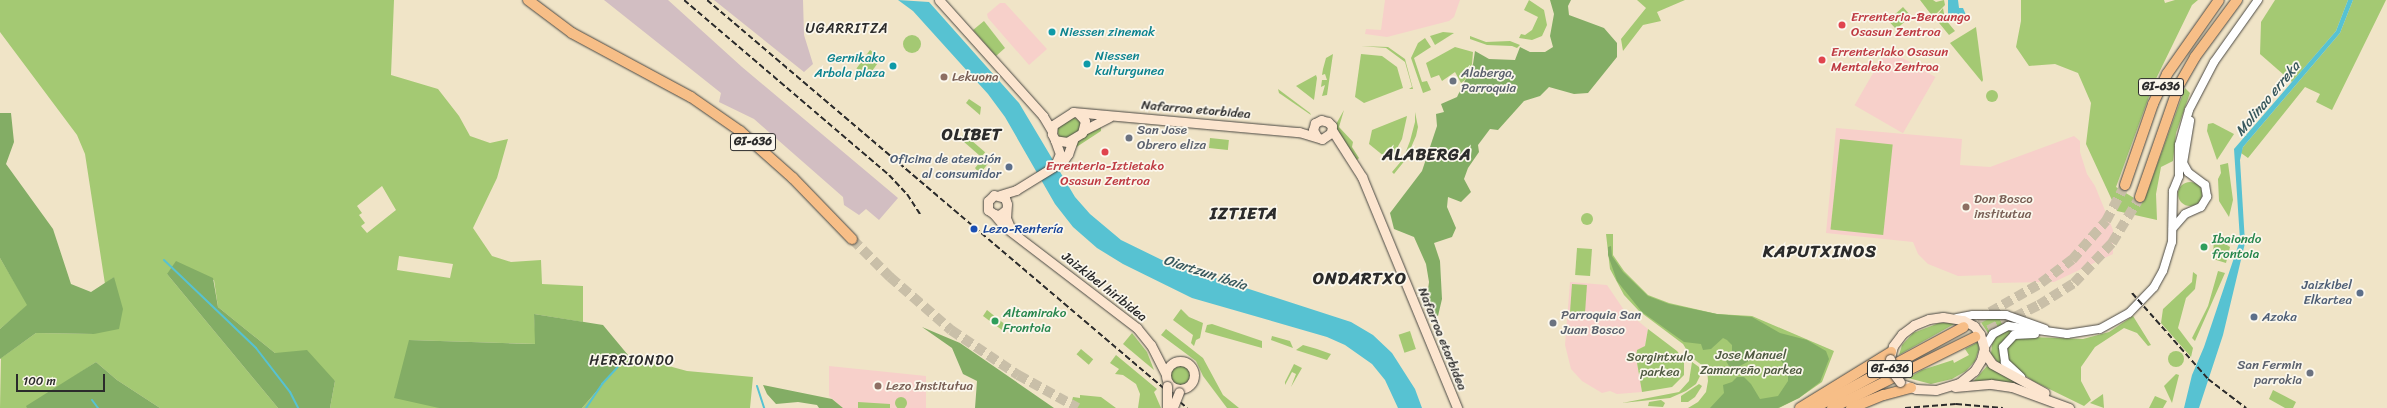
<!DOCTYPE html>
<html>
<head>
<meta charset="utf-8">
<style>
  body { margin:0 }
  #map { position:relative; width:2387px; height:408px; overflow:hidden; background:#f0e4c7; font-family:Sriracha,sans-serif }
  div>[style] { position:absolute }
  .built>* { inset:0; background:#f7d0ca; transform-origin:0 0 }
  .industrial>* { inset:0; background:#d2bec2 }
  .green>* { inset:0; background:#a4c973; transform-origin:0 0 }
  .round { border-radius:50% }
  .forest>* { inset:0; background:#83ad65 }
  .water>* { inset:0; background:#57c2d2 }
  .stream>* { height:2px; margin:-1px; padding:0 1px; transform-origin:1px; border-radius:1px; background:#57c2d2 }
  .primary-tunnel>* { height:10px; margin-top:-5px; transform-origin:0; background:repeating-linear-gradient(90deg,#c9bfa8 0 10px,transparent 0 15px) }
  .roads { filter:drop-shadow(0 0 1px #494742) drop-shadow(0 0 1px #494742) }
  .tertiary>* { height:8px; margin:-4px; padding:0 4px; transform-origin:4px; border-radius:4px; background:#fff }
  .secondary>* { height:9px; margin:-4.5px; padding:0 4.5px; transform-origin:4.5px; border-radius:4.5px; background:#fce5cf }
  .secondary>.ring { margin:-4.5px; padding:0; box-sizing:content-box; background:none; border:9px solid #fce5cf; border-radius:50% }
  .primary>* { height:10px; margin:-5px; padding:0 5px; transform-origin:5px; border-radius:5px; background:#f7be87 }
  .rail>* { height:2px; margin-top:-1px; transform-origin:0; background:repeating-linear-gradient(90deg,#2b2b2b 0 6px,transparent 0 9px) }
  .bridges { filter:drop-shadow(0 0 1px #494742) drop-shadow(0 0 1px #494742) }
  .secondary-bridge>* { height:9px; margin:-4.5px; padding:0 4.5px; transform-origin:4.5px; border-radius:4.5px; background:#fce5cf }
  .dots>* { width:11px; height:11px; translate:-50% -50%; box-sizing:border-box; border:2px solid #fbf7ec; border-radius:50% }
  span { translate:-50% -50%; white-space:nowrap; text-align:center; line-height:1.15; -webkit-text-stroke:3.5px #fbf7ec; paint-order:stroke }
  .shield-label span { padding:1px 3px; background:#fbf7ec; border:1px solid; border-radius:3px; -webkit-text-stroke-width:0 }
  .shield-label { font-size:12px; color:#2b2b2b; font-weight:700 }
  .health-label { font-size:13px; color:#be3a42 }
  .left { translate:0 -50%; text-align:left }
  .culture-label { font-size:13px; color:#0d838f }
  .right { translate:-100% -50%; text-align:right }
  .worship-label { font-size:13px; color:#5b616d }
  .education-label { font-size:13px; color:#785e54 }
  .street-label { font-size:13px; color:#2b2b2b }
  .service-label { font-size:13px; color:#4e5e75 }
  .transit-label { font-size:13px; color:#164399 }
  .leisure-label { font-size:13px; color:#27864d }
  .park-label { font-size:13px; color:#4f5a41 }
  .neighbourhood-label { font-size:14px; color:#2b2b2b; letter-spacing:1px }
  .water-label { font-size:14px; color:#38585d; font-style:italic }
  .district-label { font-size:17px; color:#2b2b2b; font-weight:700; letter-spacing:1px }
  .scale { position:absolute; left:16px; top:374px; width:89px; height:18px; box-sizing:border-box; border:2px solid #2b2b2b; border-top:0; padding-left:5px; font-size:12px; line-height:14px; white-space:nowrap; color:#2b2b2b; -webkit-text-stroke:3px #fbf7ec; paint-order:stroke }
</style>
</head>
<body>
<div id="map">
  <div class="built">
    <div style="clip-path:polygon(1385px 0,1460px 0,1454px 17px,1449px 21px,1387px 37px,1365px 34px,1366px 29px,1381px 30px)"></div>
    <div style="clip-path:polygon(1000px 3px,1005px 3px,1047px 49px,1029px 65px,988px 18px,987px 14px)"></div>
    <div style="left:1887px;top:49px;width:56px;height:65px;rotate:30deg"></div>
    <div style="clip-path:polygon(1836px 128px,1962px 139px,1960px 165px,1990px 167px,2074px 136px,2080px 141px,2080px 152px,2087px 174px,2095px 186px,2113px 230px,2113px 254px,2054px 282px,1992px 283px,1991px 275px,1958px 276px,1928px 264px,1918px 254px,1913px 242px,1826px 233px)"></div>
    <div style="clip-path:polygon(1570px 282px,1607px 285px,1624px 310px,1648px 329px,1645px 346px,1637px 350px,1636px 357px,1642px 392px,1617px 394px,1610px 391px,1602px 393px,1582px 381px,1571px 369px,1565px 345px)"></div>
    <div style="clip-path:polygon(829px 366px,926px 376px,926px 408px,843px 408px,829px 396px)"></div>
  </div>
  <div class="industrial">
    <div style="clip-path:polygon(604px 0,668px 0,742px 67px,898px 198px,879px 220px,866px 209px,859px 215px,844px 205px,843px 197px,754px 119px,719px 102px,721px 93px)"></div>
    <div style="clip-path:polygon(714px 0,803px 0,804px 35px,813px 64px,804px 72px)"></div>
  </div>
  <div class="green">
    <div style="clip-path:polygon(evenodd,0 0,394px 0,391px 75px,438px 89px,459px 116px,470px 136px,490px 143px,508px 139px,497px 178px,473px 228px,492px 256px,511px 262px,541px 260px,542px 284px,583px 286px,583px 322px,534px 314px,536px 344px,409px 340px,439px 408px,330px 408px,335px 381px,275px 353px,218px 307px,214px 280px,167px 274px,278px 408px,160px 408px,117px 380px,96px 362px,27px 408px,0 408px,1px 358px,36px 333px,94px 334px,114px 277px,105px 284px,85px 154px,77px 135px,0 32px,0 0,382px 186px,396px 210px,367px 233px,361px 226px,365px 223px,359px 215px,362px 213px,357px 206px,382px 186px,0 0,399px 256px,453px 264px,450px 278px,397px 270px,399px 256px)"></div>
    <div style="clip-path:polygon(1529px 0,1544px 10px,1547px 25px,1542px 36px,1532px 40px,1519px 38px,1521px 34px,1525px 35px,1532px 30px,1538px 17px,1524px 10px)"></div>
    <div style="clip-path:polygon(1637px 0,1685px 0,1657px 12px,1661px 21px,1643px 25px,1623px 51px,1621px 39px,1646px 8px)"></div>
    <div style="clip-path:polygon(1920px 0,1933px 0,1936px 2px,1944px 0,1945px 5px,1933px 17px)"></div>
    <div style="clip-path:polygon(2021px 0,2164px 0,2165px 3px,2175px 0,2198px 0,2192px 5px,2154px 83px,2116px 187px,2134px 198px,2144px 201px,2185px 88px,2190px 93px,2176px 133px,2173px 161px,2161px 167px,2156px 194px,2157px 220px,2117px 211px,2086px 144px,2091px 103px,2078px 73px,2055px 64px,2029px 66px,2016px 47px,2021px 21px)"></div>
    <div style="clip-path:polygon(2275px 0,2348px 0,2336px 31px,2292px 82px,2260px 54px,2261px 22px)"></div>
    <div style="clip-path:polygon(2353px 0,2386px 0,2332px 110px,2316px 102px,2320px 94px,2305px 87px,2248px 158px,2241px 153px,2243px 147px,2340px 33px)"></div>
    <div style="left:1903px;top:7px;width:12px;height:20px;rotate:48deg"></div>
    <div style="clip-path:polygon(1943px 8px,1945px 19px,1955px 31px,1949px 35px,1935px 18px)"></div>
    <div style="clip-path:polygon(984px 21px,1005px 48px,996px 56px,973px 30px)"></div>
    <div style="clip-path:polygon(1976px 27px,1983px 80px,1982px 82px,1950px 43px)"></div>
    <div style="clip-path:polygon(1443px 32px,1454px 33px,1435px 45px,1430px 36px)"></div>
    <div class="round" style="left:903px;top:35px;width:18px;height:18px"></div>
    <div style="clip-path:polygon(1470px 36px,1486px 42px,1510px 41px,1520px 45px,1517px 48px,1512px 46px,1487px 45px,1470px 39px)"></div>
    <div style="clip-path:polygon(1425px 38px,1431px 47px,1414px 58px,1422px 82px,1427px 81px,1431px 90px,1423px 93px,1411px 58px,1418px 43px)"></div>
    <div style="clip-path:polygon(1361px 46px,1388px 47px,1405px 59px,1413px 89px,1409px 89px,1412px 87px,1405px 62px,1386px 48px)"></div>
    <div style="clip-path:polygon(1455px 47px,1473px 52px,1472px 64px,1465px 80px,1461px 83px,1455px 72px,1442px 81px,1439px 75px,1431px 78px,1426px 63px)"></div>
    <div style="left:870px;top:50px;width:14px;height:23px;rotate:36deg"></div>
    <div style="clip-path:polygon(1333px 54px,1327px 95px,1322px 96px,1325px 85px,1321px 87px,1322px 80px,1327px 80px,1325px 74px,1322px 75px,1323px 69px,1326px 58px)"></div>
    <div style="clip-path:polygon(1361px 54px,1382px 56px,1397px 67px,1403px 88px,1364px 103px,1355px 97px)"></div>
    <div style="clip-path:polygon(1316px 75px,1317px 78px,1314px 100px,1296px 86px)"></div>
    <div style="clip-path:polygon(1278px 89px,1310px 113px,1311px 115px,1279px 93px)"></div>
    <div class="round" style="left:1986px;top:90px;width:12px;height:12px"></div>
    <div style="clip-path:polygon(969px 99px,981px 107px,980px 115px,966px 103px)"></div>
    <div style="clip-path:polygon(1344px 110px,1339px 127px,1353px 142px,1352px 147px,1359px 158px,1356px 161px,1339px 139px,1335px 126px)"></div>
    <div style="clip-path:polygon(1415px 112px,1418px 127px,1416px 136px,1406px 159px,1394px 174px,1392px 172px,1403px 159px,1410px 141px,1415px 122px)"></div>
    <div style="clip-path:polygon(1407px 116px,1402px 139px,1390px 161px,1369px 144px,1372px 130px)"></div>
    <div style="clip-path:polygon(1073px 117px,1080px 121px,1081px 129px,1068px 138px,1059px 137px,1057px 127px)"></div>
    <div style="clip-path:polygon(2213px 123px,2234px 134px,2217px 160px,2207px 131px,2208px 124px)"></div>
    <div style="clip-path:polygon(1101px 127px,1101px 131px,1075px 148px,1071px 157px,1074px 144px,1093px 129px,1095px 131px)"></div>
    <div style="left:964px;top:134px;width:28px;height:6px;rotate:41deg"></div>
    <div style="left:1210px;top:138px;width:19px;height:10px;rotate:6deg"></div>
    <div style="left:1840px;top:139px;width:53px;height:91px;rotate:6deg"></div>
    <div style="clip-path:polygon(987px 154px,992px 158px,980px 174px,975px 168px)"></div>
    <div style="clip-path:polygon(2228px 163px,2233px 200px,2229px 217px,2219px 201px,2218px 179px,2221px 173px,2220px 165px)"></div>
    <div class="round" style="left:2178px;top:182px;width:24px;height:24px"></div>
    <div class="round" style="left:1581px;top:213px;width:12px;height:12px"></div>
    <div style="clip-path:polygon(1606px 234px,1613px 234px,1613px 255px,1624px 271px,1648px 295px,1669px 303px,1717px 314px,1752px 316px,1834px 351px,1822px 382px,1799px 398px,1779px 408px,1688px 408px,1698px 402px,1706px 392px,1708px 381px,1707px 369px,1691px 357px,1683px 344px,1639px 311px,1624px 295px,1610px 269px)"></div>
    <div style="clip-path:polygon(2214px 237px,2230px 247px,2226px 263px,2213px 259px)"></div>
    <div style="left:1577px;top:248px;width:15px;height:27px;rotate:4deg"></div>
    <div style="clip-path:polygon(0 258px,28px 305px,0 329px)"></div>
    <div style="clip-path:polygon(2218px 271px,2225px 273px,2195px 341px,2192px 338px,2208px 306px)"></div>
    <div style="clip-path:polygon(2193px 272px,2197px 275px,2195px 289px,2186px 298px,2178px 328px,2193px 348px,2191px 357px,2161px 323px,2163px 309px,2192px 282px)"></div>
    <div style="left:1572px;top:284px;width:15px;height:31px;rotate:4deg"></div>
    <div style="clip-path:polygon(1181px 309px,1189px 317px,1203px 323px,1200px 338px,1196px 340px,1194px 346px,1191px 343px,1193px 335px,1173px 320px)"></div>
    <div style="clip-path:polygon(987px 310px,1007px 326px,1002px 330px,983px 316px)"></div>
    <div style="clip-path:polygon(2133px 316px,2151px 345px,2148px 346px,2137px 333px,2124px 328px,2095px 347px,2081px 367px,2081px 381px,2091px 400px,2084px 406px,2033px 381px,2009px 364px,2006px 358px,2008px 344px,2012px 340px,2030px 337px,2083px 339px,2109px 332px)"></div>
    <div style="clip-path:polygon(1982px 318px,2000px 318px,2024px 325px,2005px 324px,1988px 333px,1980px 321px)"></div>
    <div style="clip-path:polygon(1939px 323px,1956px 323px,1899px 355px,1902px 345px,1913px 333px)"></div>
    <div style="clip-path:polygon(1212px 324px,1262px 341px,1262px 348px,1205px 332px,1207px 325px)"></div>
    <div style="clip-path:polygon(1166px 329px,1203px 358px,1223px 395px,1239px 408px,1227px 408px,1203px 376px,1196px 361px,1161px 335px)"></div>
    <div style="clip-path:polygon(1648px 329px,1677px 351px,1684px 360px,1684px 375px,1672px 387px,1642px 392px,1636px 357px,1637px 350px,1645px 346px)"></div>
    <div style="clip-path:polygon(2006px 330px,2019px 331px,2001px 343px,1999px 352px,2002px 364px,2000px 365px,1991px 354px,1992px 344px,1995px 338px)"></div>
    <div style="left:1410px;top:331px;width:19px;height:12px;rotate:72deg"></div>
    <div style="clip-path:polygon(1132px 333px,1147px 352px,1154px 370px,1123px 344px)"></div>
    <div style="clip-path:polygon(1272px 336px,1290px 341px,1293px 348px,1271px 340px)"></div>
    <div style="clip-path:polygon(1978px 342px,1979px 349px,1975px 361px,1966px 371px,1952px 379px,1931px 384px,1908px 378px,1922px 370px,1953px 360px,1954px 363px,1969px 355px,1965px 349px)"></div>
    <div style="clip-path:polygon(1303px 345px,1317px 349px,1331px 354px,1327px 360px,1296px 350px)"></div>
    <div style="left:1081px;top:349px;width:16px;height:7px;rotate:40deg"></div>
    <div class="round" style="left:2168px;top:351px;width:16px;height:16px"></div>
    <div style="clip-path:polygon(628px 355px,687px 371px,753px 377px,750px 408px,582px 408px)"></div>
    <div style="clip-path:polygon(1116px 355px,1157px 389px,1154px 392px,1161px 408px,1138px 408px,1140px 394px,1136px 384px,1123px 375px,1115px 374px,1119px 369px,1110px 363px)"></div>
    <div style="clip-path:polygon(1692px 362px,1699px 367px,1700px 376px,1696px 384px,1686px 391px,1670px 398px,1622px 403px,1679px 392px,1689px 381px)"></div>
    <div style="clip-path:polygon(1294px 364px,1302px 368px,1291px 387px,1296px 374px,1292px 372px,1285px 385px,1285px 382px)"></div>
    <div class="round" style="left:1170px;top:365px;width:20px;height:20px"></div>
    <div style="clip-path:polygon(1987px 366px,2023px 386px,2023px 387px,1973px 382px)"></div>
    <div style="clip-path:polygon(2176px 374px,2179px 375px,2172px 403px,2164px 386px)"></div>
    <div style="clip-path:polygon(1699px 384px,1702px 386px,1695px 397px,1688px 402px,1681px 402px,1681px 396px)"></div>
    <div style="clip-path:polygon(2273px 390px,2296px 402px,2293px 408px,2285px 408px,2269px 399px)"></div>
    <div style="clip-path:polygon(2103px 394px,2104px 408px,2090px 403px)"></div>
    <div style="clip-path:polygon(1080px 395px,1101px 397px,1116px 408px,1070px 408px,1073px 397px,1080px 398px)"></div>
    <div style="clip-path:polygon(2155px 396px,2167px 401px,2163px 408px,2149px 408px)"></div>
    <div class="round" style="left:895px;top:397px;width:12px;height:12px"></div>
    <div style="clip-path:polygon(1661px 400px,1665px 403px,1663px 407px,1648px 406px,1649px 402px)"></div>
    <div style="clip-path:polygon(858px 402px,890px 404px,890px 408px,858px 408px)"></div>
  </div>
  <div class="forest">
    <div style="clip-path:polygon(1550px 0,1571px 0,1568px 6px,1569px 15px,1604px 28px,1617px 43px,1617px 57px,1588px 93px,1574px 94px,1549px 87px,1540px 96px,1524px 101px,1498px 130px,1490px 129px,1478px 145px,1479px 152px,1468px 168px,1464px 179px,1471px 192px,1461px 202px,1448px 197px,1447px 207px,1456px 228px,1452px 237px,1434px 243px,1440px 261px,1442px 299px,1438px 316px,1432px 314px,1427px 297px,1429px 282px,1426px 264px,1414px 237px,1394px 229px,1390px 213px,1422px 171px,1437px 126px,1436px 114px,1444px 112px,1441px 104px,1457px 97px,1473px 64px,1475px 51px,1489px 59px,1515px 60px,1520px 47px,1530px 52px,1545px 52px,1553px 47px,1550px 36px,1554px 14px)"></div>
    <div style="clip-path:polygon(0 113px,11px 113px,14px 142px,6px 164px,53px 229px,71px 284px,91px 292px,114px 277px,123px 309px,119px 329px,94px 334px,36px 333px,0 359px,0 329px,27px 305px,0 258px)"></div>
    <div style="clip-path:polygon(1611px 246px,1612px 256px,1623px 272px,1648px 296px,1669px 304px,1717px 314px,1752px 317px,1780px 333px,1807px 340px,1826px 351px,1829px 359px,1820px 382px,1799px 398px,1778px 408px,1710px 408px,1724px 393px,1723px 385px,1732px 382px,1737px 377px,1744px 377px,1751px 384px,1760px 399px,1778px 396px,1788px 381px,1788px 371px,1778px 356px,1757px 352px,1753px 359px,1736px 368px,1729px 366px,1726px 361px,1732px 353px,1732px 345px,1727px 340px,1723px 338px,1711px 349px,1703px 350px,1701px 344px,1684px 342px,1642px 312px,1617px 281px,1608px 255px,1608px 247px)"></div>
    <div style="clip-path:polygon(176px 261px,213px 278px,218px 307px,275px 353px,307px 350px,335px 381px,330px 408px,278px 408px,167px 274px)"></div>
    <div style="clip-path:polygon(534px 314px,603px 325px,628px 355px,582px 408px,439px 408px,394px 398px,409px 340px,535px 344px)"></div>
    <div style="clip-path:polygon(922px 327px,960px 343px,1054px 408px,975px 408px,977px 381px,963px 374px,952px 348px)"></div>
    <div style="clip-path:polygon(96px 362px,117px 380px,160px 408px,27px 408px,26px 406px)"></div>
    <div style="clip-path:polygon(763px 385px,832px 399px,843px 408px,819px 408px,817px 405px,798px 402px,776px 404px,767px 394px)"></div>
  </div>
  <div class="water">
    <div style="clip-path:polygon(898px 0,929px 2px,1019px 103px,1075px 197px,1090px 214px,1121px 240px,1166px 262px,1351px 322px,1373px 335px,1392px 353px,1415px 389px,1422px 408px,1398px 408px,1385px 380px,1372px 364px,1345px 345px,1327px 337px,1192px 298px,1123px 264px,1097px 248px,1073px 227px,1055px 204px,1005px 117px,988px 94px,913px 11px)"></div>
    <div style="clip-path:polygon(1948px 0,1958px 0,1959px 8px,1963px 8px,1966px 15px,1957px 17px,1953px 13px,1948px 18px)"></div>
    <div style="clip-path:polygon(2348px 0,2353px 0,2340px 33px,2243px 147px,2240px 160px,2245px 243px,2223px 335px,2199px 408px,2184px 408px,2192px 375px,2204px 347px,2240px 240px,2234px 149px,2336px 31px)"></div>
  </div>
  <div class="stream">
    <div style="left:164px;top:260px;width:127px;rotate:43.7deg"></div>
    <div style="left:256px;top:348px;width:56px;rotate:52.3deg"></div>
    <div style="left:290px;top:392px;width:18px;rotate:63deg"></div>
    <div style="left:757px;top:386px;width:23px;rotate:72deg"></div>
    <div style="left:92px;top:400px;width:10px;rotate:53deg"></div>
    <div style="left:586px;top:408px;width:29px;rotate:-56deg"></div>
    <div style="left:602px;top:384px;width:23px;rotate:-47deg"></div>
  </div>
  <div class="primary-tunnel">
    <div style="left:852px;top:239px;width:54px;rotate:45deg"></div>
    <div style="left:890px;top:277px;width:81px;rotate:41deg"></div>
    <div style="left:951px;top:330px;width:81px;rotate:33.9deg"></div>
    <div style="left:1018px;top:375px;width:68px;rotate:28.8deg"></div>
    <div style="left:1964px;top:327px;width:89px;rotate:-29.7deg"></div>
    <div style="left:2041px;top:283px;width:39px;rotate:-37deg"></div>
    <div style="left:2072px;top:260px;width:52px;rotate:-48.9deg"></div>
    <div style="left:2106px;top:221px;width:41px;rotate:-62.2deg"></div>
    <div style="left:1975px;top:337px;width:72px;rotate:-26.6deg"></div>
    <div style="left:2039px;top:305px;width:41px;rotate:-32.2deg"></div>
    <div style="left:2074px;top:283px;width:55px;rotate:-46.5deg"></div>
    <div style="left:2112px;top:243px;width:54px;rotate:-58.7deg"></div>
  </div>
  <div class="roads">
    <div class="tertiary">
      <div style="left:2173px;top:228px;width:18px;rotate:-49deg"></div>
      <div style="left:2185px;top:214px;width:17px;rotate:-24deg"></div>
      <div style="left:2201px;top:207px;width:12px;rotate:-59deg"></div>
      <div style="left:2207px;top:197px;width:12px;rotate:-99deg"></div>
      <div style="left:2205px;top:185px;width:21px;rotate:-143deg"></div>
      <div style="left:2188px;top:172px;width:10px;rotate:-119deg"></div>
      <div style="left:2183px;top:163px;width:43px;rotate:-80.5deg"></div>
      <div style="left:1957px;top:318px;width:16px;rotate:-11deg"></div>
      <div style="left:1973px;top:315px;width:33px"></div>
      <div style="left:2006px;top:315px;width:41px;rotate:19.7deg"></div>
      <div style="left:1984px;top:348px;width:17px;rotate:-57deg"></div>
      <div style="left:1993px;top:334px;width:17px;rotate:-28deg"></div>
      <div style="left:2008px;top:326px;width:60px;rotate:7.7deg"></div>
      <div style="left:2067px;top:334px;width:33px;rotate:-9deg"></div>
      <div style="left:2100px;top:329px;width:33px;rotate:-29deg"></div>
      <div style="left:2129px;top:313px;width:36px;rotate:-46deg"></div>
      <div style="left:2154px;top:287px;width:18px;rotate:-61deg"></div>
      <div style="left:2163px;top:271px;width:30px;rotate:-73deg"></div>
      <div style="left:2172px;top:242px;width:51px;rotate:-88.9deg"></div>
      <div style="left:2173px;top:191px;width:16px;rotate:-68deg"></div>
      <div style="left:2179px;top:176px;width:31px;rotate:-90deg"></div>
      <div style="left:2179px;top:145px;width:36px;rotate:-74deg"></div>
      <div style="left:2189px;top:110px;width:54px;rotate:-62.5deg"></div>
      <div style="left:2214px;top:62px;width:76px;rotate:-54.6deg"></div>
      <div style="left:2021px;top:377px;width:22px;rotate:-137deg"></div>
      <div style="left:2005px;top:362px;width:15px;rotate:-98deg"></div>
      <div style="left:2003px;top:347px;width:16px;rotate:-47deg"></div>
      <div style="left:2014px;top:335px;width:21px;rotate:-3deg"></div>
    </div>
    <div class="secondary">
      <div style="left:939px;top:0;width:156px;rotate:48.1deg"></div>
      <div style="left:1043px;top:116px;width:17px;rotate:59deg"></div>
      <div style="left:1079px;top:114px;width:9px;rotate:49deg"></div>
      <div style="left:1085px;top:121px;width:12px;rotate:104deg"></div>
      <div style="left:1082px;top:133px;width:17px;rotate:149deg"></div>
      <div style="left:1067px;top:142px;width:12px;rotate:-171deg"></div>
      <div style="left:1055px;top:140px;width:7px;rotate:-117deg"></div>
      <div style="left:1052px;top:134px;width:9px;rotate:-84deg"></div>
      <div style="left:1053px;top:125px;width:24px;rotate:-33deg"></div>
      <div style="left:1073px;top:112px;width:227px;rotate:5.1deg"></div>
      <div style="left:1299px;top:132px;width:24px;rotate:17deg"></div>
      <div style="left:1322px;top:139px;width:11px;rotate:-34deg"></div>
      <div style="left:1331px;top:133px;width:7px;rotate:-82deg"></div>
      <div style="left:1332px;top:126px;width:6px;rotate:-135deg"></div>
      <div style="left:1328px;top:122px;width:7px;rotate:-164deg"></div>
      <div style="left:1321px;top:120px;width:7px;rotate:153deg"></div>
      <div style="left:1315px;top:123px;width:7px;rotate:106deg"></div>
      <div style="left:1313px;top:130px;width:8px;rotate:60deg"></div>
      <div style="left:1084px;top:130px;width:28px;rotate:-27deg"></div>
      <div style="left:1332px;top:130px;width:56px;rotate:57.4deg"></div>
      <div style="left:1362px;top:177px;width:250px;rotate:67.6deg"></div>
      <div style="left:1055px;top:165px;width:12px;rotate:-66deg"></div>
      <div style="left:1060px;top:154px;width:15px;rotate:-110deg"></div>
      <div style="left:1000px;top:195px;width:17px;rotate:-17deg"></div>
      <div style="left:1016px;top:190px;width:55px;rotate:-31.7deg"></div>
      <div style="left:1063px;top:161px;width:9px;rotate:-54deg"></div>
      <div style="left:1068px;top:154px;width:15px;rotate:-70deg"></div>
      <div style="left:1006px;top:210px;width:9px;rotate:144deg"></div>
      <div style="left:999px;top:215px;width:5px;rotate:-169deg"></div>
      <div style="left:994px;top:214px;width:7px;rotate:-146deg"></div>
      <div style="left:988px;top:210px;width:9px;rotate:-90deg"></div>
      <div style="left:988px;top:201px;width:8px;rotate:-45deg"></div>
      <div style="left:994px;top:195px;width:11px;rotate:15deg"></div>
      <div style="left:1005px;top:198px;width:6px;rotate:72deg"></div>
      <div style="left:1007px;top:204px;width:14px;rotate:94deg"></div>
      <div style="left:1006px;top:218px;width:15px;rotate:67deg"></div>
      <div style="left:994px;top:214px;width:17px;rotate:50deg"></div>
      <div style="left:1005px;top:227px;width:166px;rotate:37.4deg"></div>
      <div style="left:1137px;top:328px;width:22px;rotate:51deg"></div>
      <div style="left:1151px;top:345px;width:33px;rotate:63deg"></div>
      <div style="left:1984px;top:352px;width:14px;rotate:56deg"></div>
      <div style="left:1992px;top:364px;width:60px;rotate:28.7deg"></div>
      <div style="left:1890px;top:358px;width:12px;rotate:-76deg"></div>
      <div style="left:1893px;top:346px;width:15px;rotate:-53deg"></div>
      <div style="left:1902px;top:334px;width:15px;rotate:-37deg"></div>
      <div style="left:1914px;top:325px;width:16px;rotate:-22deg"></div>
      <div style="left:1929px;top:319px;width:14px;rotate:-8deg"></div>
      <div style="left:1943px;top:317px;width:20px;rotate:9deg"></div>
      <div style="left:1963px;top:320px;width:13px;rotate:29deg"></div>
      <div style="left:1974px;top:326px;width:10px;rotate:53deg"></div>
      <div style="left:1980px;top:334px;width:15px;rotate:74deg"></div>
      <div style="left:1984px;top:348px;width:12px;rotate:104deg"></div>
      <div style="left:1981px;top:360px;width:13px;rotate:122deg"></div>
      <div style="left:1974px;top:371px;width:19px;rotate:141deg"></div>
      <div style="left:1959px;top:383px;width:24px;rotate:163deg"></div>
      <div style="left:1936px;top:390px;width:20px;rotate:-177deg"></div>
      <div style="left:1916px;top:389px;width:12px;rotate:-160deg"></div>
      <div class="ring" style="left:1166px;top:361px;width:19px;height:19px"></div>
      <div style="left:1955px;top:387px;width:36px;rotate:-5deg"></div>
      <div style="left:1991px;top:384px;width:21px;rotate:8deg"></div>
      <div style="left:2012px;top:387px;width:61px;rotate:20.2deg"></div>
    </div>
    <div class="primary">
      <div style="left:528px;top:0;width:55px;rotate:36.9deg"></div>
      <div style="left:572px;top:33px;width:135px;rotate:28.3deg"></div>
      <div style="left:691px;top:97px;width:60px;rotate:34.8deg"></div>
      <div style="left:740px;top:131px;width:71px;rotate:41.6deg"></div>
      <div style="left:793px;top:178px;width:85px;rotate:46deg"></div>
      <div style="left:2125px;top:185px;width:86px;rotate:-70.9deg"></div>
      <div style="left:2153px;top:104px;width:33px;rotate:-65deg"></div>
      <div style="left:2167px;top:74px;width:90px;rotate:-54.9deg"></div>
      <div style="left:2140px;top:197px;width:119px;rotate:-70.8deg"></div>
      <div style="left:2179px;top:85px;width:32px;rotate:-60deg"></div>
      <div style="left:2195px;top:57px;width:71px;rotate:-53.6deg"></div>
      <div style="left:1800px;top:408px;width:107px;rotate:-31.6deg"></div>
      <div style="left:1814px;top:408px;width:170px;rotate:-28.4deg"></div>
      <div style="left:1832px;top:408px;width:160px;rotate:-26.4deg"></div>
      <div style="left:1851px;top:408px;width:35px;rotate:-22deg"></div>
      <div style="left:1884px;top:395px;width:28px;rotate:-15deg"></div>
    </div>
  </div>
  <div class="rail">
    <div style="left:684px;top:0;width:270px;rotate:40.5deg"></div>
    <div style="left:889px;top:175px;width:26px;rotate:47deg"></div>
    <div style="left:907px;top:194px;width:24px;rotate:57deg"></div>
    <div style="left:707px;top:0;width:630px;rotate:40.36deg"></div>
    <div style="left:2132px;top:293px;width:115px;rotate:48.5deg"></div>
    <div style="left:2208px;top:379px;width:48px;rotate:37.3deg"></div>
    <div style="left:1905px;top:408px;width:51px;rotate:-4.5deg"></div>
    <div style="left:1956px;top:404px;width:47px;rotate:4.9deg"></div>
  </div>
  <div class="bridges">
    <div class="secondary-bridge">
      <div style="left:1890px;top:359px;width:16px;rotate:75deg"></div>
      <div style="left:1894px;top:374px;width:10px;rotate:53deg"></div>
      <div style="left:1167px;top:386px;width:21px;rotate:90deg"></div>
      <div style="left:1173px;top:407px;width:16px;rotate:-68deg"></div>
    </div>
  </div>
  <div class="dots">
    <div style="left:1842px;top:25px;background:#e0444e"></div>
    <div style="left:1052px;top:32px;background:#0f9aa8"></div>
    <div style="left:1822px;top:60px;background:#e0444e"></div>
    <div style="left:1087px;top:64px;background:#0f9aa8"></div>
    <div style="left:893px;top:66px;background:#0f9aa8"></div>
    <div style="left:944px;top:77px;background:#8d6e63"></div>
    <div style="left:1453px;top:81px;background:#6b7280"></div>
    <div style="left:1129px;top:138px;background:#6b7280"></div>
    <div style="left:1105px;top:152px;background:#e0444e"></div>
    <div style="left:1009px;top:167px;background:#5c6f8a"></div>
    <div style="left:1966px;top:207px;background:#8d6e63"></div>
    <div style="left:974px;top:229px;background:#1a4fb4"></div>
    <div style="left:2204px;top:247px;background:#2e9e5b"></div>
    <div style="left:2360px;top:293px;background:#5c6f8a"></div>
    <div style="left:2254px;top:317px;background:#5c6f8a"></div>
    <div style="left:995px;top:321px;background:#2e9e5b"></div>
    <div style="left:1553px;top:323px;background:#6b7280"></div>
    <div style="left:2310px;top:373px;background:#6b7280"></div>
    <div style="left:878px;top:386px;background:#8d6e63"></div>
  </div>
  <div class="shield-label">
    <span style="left:2161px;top:87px">GI-636</span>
    <span style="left:753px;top:142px">GI-636</span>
    <span style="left:1890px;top:369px">GI-636</span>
  </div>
  <div class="health-label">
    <span class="left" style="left:1851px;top:25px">Errenteria-Beraungo<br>Osasun Zentroa</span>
    <span class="left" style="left:1831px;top:60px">Errenteriako Osasun<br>Mentaleko Zentroa</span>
    <span style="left:1105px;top:174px">Errenteria-Iztietako<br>Osasun Zentroa</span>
  </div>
  <div class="culture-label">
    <span class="left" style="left:1060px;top:32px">Niessen zinemak</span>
    <span class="left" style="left:1095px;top:64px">Niessen<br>kulturgunea</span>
    <span class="right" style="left:885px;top:66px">Gernikako<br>Arbola plaza</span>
  </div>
  <div class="worship-label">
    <span class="left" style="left:1461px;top:81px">Alaberga,<br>Parroquia</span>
    <span class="left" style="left:1137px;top:138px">San Jose<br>Obrero eliza</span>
    <span class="left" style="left:1561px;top:323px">Parroquia San<br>Juan Bosco</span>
    <span class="right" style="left:2302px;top:373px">San Fermin<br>parrokia</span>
  </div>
  <div class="education-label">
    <span class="left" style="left:952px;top:77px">Lekuona</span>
    <span class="left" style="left:1974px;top:207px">Don Bosco<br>institutua</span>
    <span class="left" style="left:886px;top:386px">Lezo Institutua</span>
  </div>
  <div class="street-label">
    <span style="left:1196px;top:110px;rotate:5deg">Nafarroa etorbidea</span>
    <span style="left:1104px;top:287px;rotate:38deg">Jaizkibel hiribidea</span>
    <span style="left:1442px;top:339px;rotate:68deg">Nafarroa etorbidea</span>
  </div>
  <div class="service-label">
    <span class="right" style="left:1001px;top:167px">Oficina de atención<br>al consumidor</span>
    <span class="right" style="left:2352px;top:293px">Jaizkibel<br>Elkartea</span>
    <span class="left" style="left:2262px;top:317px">Azoka</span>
  </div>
  <div class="transit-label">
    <span class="left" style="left:983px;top:229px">Lezo-Rentería</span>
  </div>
  <div class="leisure-label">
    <span class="left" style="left:2212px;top:247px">Ibaiondo<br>frontoia</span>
    <span class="left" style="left:1003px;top:321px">Altamirako<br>Frontoia</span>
  </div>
  <div class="park-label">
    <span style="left:1751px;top:363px">Jose Manuel<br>Zamarreño parkea</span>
    <span style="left:1660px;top:365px">Sorgintxulo<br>parkea</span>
  </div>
  <div class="neighbourhood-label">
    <span style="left:847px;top:29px">UGARRITZA</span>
    <span style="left:632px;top:361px">HERRIONDO</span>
  </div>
  <div class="water-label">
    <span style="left:2268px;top:99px;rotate:-50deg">Molinao erreka</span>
    <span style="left:1205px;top:273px;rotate:18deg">Oiartzun ibaia</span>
  </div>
  <div class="district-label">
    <span style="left:972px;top:135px">OLIBET</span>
    <span style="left:1427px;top:155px">ALABERGA</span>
    <span style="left:1244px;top:214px">IZTIETA</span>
    <span style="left:1820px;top:252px">KAPUTXINOS</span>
    <span style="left:1360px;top:279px">ONDARTXO</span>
  </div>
  <div class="scale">100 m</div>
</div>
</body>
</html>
